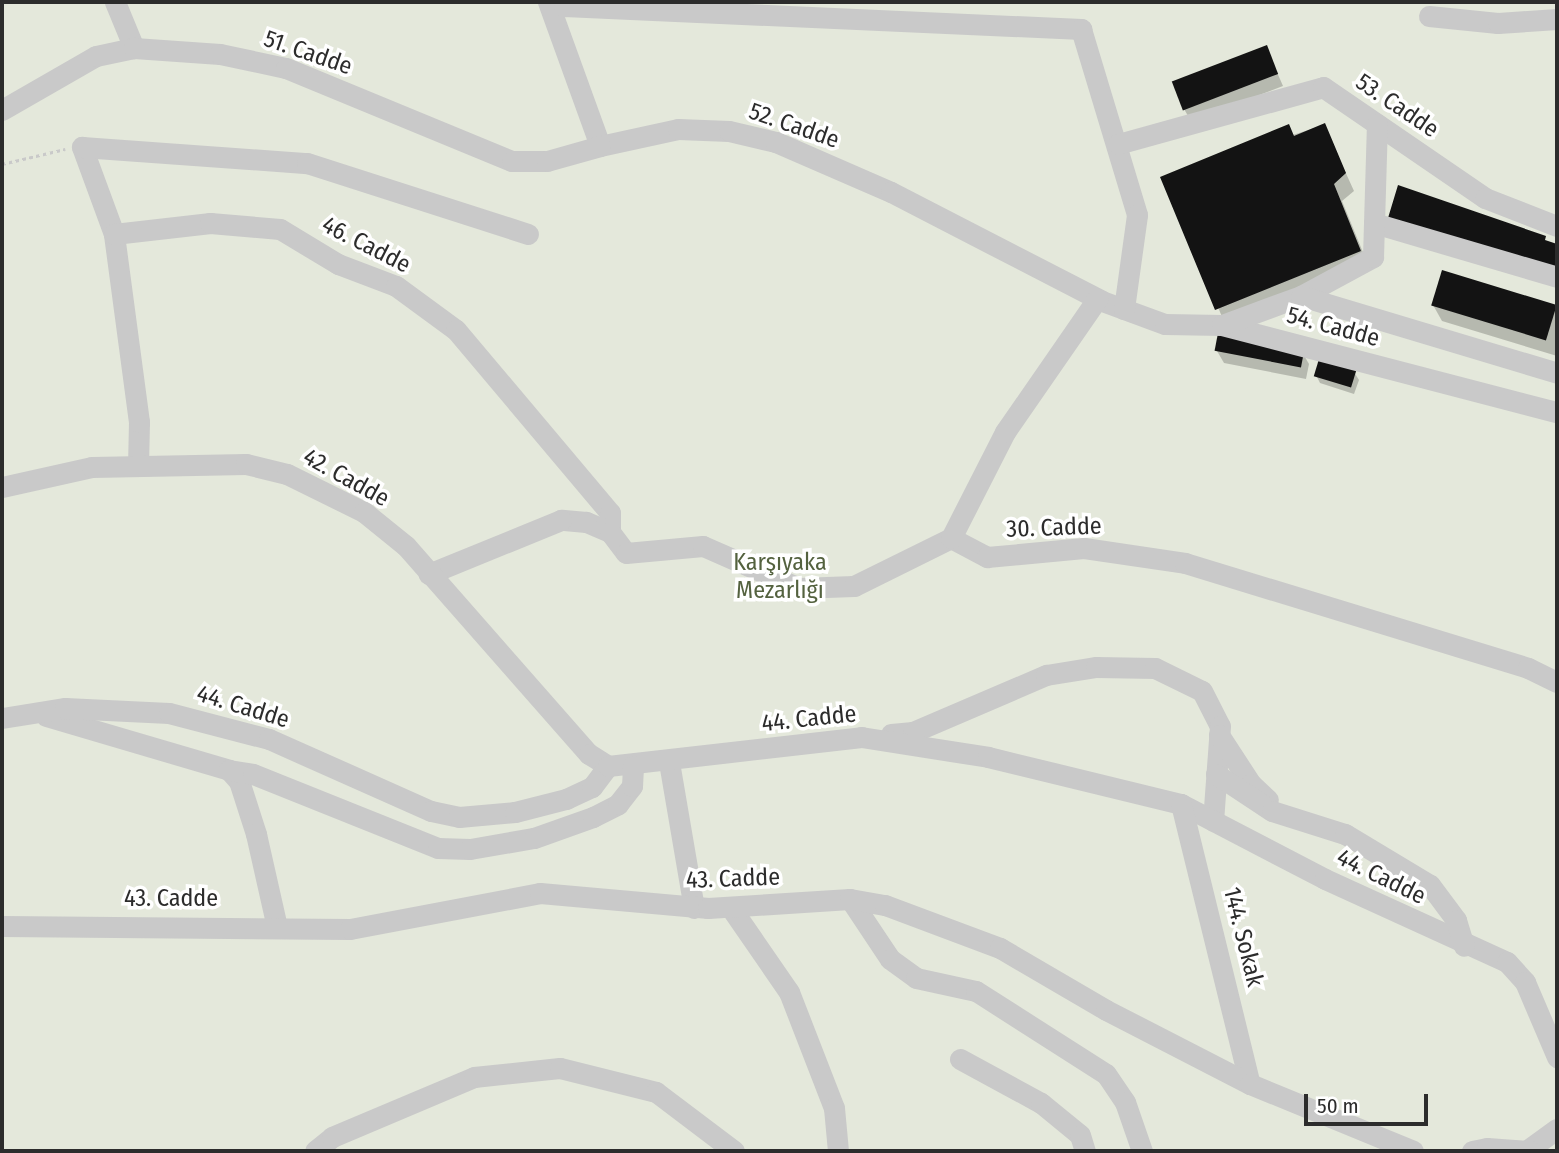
<!DOCTYPE html>
<html>
<head>
<meta charset="utf-8">
<style>
  body { margin:0 }
  #map { position:relative; width:1559px; height:1153px; overflow:hidden; background:#fff; font-family:"Fira Sans Condensed",sans-serif }
  div>[style] { position:absolute }
  .green>* { inset:0; background:#e4e8db; transform-origin:0 0 }
  .shadow>* { inset:0; background:#0003 }
  .building>* { inset:0; background:#131313; transform-origin:0 0 }
  .path>* { height:2.5px; margin-top:-1.25px; transform-origin:0; background:repeating-linear-gradient(90deg,#c9c9c9 0 3.5px,transparent 0 7px) }
  .minor>* { height:21px; margin:-10.5px; padding:0 10.5px; transform-origin:10.5px; border-radius:10.5px; background:#c9c9c9 }
  span { translate:-50% -50%; white-space:nowrap; text-align:center; line-height:1.15; -webkit-text-stroke:7px #fff; paint-order:stroke }
  .street-label { font-size:24px; color:#2c2c2c }
  .park-label { font-size:24px; color:#54623f }
  .frame { position:absolute; inset:0; border:4px solid #2c2c2c; pointer-events:none }
  .scale { position:absolute; left:1304px; top:1094px; width:124px; height:32px; box-sizing:border-box; border:4px solid #2c2c2c; border-top:0; padding-left:9px; font-size:21px; line-height:24px; white-space:nowrap; color:#2c2c2c; -webkit-text-stroke:5px #fff; paint-order:stroke }
</style>
</head>
<body>
<div id="map">
  <div class="green">
    <div style="left:2px;top:2px;width:1555px;height:1149px"></div>
  </div>
  <div class="shadow">
    <div style="clip-path:polygon(1266px 47px,1283px 86px,1191px 121px,1184px 109px)"></div>
    <div style="clip-path:polygon(1324px 125px,1354px 191px,1342px 201px,1369px 267px,1226px 326px,1162px 177px)"></div>
    <div style="clip-path:polygon(1443px 272px,1557px 307px,1557px 356px,1442px 321px,1433px 305px)"></div>
    <div style="clip-path:polygon(1217px 351px,1302px 352px,1309px 364px,1306px 379px,1224px 363px)"></div>
    <div style="clip-path:polygon(1354px 372px,1359px 380px,1354px 394px,1320px 383px,1316px 375px)"></div>
  </div>
  <div class="building">
    <div style="left:1267px;top:45px;width:31px;height:102px;rotate:69deg"></div>
    <div style="clip-path:polygon(1325px 123px,1346px 173px,1334px 184px,1361px 251px,1215px 310px,1160px 177px,1289px 124px,1294px 136px)"></div>
    <div style="clip-path:polygon(1398px 185px,1546px 236px,1545px 240px,1557px 244px,1557px 268px,1388px 218px)"></div>
    <div style="left:1442px;top:270px;width:120px;height:37px;rotate:17deg"></div>
    <div style="left:1218px;top:333px;width:88px;height:18px;rotate:11deg"></div>
    <div style="left:1319px;top:359px;width:39px;height:18px;rotate:17deg"></div>
  </div>
  <div class="path">
    <div style="left:2px;top:164px;width:65px;rotate:-13.4deg"></div>
  </div>
  <div class="minor">
    <div style="left:115px;top:2px;width:50px;rotate:67.6deg"></div>
    <div style="left:548px;top:2px;width:153px;rotate:70.1deg"></div>
    <div style="left:600px;top:146px;width:80px;rotate:-12.3deg"></div>
    <div style="left:678px;top:129px;width:51px;rotate:2.2deg"></div>
    <div style="left:729px;top:131px;width:48px;rotate:13.2deg"></div>
    <div style="left:776px;top:142px;width:125px;rotate:23.5deg"></div>
    <div style="left:891px;top:192px;width:237px;rotate:27.3deg"></div>
    <div style="left:1102px;top:301px;width:67px;rotate:20.1deg"></div>
    <div style="left:1165px;top:324px;width:57px;rotate:1deg"></div>
    <div style="left:1222px;top:325px;width:346px;rotate:14.6deg"></div>
    <div style="left:560px;top:2px;width:6px;rotate:45deg"></div>
    <div style="left:564px;top:6px;width:518px;rotate:2.55deg"></div>
    <div style="left:1081px;top:29px;width:194px;rotate:73.2deg"></div>
    <div style="left:1137px;top:215px;width:95px;rotate:97.9deg"></div>
    <div style="left:1429px;top:16px;width:69px;rotate:5.8deg"></div>
    <div style="left:1498px;top:23px;width:59px;rotate:-3.9deg"></div>
    <div style="left:2px;top:110px;width:108px;rotate:-29.9deg"></div>
    <div style="left:96px;top:56px;width:39px;rotate:-12deg"></div>
    <div style="left:134px;top:48px;width:86px;rotate:4deg"></div>
    <div style="left:220px;top:54px;width:67px;rotate:12deg"></div>
    <div style="left:286px;top:68px;width:244px;rotate:22.4deg"></div>
    <div style="left:512px;top:161px;width:35px"></div>
    <div style="left:547px;top:161px;width:55px;rotate:-15.8deg"></div>
    <div style="left:1118px;top:144px;width:213px;rotate:-15.5deg"></div>
    <div style="left:1323px;top:87px;width:196px;rotate:34.4deg"></div>
    <div style="left:1485px;top:198px;width:77px;rotate:21.3deg"></div>
    <div style="left:1374px;top:223px;width:191px;rotate:16.4deg"></div>
    <div style="left:114px;top:234px;width:93px;rotate:-110.2deg"></div>
    <div style="left:82px;top:147px;width:226px;rotate:4.1deg"></div>
    <div style="left:307px;top:163px;width:232px;rotate:17.8deg"></div>
    <div style="left:1301px;top:296px;width:82px;rotate:-28.4deg"></div>
    <div style="left:1373px;top:257px;width:133px;rotate:-88.3deg"></div>
    <div style="left:1222px;top:325px;width:84px;rotate:-20.2deg"></div>
    <div style="left:1301px;top:296px;width:267px;rotate:16.7deg"></div>
    <div style="left:138px;top:466px;width:44px;rotate:-88.7deg"></div>
    <div style="left:139px;top:422px;width:190px;rotate:-97.6deg"></div>
    <div style="left:114px;top:234px;width:97px;rotate:-6.5deg"></div>
    <div style="left:210px;top:223px;width:70px;rotate:4.9deg"></div>
    <div style="left:280px;top:229px;width:68px;rotate:31.1deg"></div>
    <div style="left:338px;top:264px;width:62px;rotate:20.8deg"></div>
    <div style="left:396px;top:286px;width:74px;rotate:36.3deg"></div>
    <div style="left:456px;top:330px;width:239px;rotate:49.9deg"></div>
    <div style="left:610px;top:513px;width:19px;rotate:90deg"></div>
    <div style="left:610px;top:532px;width:26px;rotate:-157deg"></div>
    <div style="left:586px;top:522px;width:25px;rotate:-175deg"></div>
    <div style="left:561px;top:520px;width:143px;rotate:157.8deg"></div>
    <div style="left:2px;top:487px;width:92px;rotate:-12.5deg"></div>
    <div style="left:92px;top:467px;width:154px;rotate:-1.1deg"></div>
    <div style="left:246px;top:464px;width:42px;rotate:13.7deg"></div>
    <div style="left:287px;top:474px;width:86px;rotate:26.3deg"></div>
    <div style="left:364px;top:512px;width:54px;rotate:39deg"></div>
    <div style="left:406px;top:546px;width:277px;rotate:48.7deg"></div>
    <div style="left:589px;top:754px;width:22px;rotate:32deg"></div>
    <div style="left:610px;top:532px;width:26px;rotate:53deg"></div>
    <div style="left:626px;top:553px;width:77px;rotate:-5.2deg"></div>
    <div style="left:703px;top:546px;width:105px;rotate:23.6deg"></div>
    <div style="left:799px;top:588px;width:55px;rotate:-2.1deg"></div>
    <div style="left:854px;top:586px;width:108px;rotate:-26.3deg"></div>
    <div style="left:951px;top:538px;width:41px;rotate:27.8deg"></div>
    <div style="left:987px;top:557px;width:97px;rotate:-5.3deg"></div>
    <div style="left:1084px;top:548px;width:102px;rotate:8.4deg"></div>
    <div style="left:1185px;top:563px;width:359px;rotate:17deg"></div>
    <div style="left:1528px;top:668px;width:32px;rotate:26deg"></div>
    <div style="left:951px;top:538px;width:119px;rotate:-63deg"></div>
    <div style="left:1005px;top:432px;width:162px;rotate:-55.3deg"></div>
    <div style="left:46px;top:716px;width:191px;rotate:16.4deg"></div>
    <div style="left:229px;top:770px;width:15px;rotate:48deg"></div>
    <div style="left:239px;top:781px;width:56px;rotate:72.2deg"></div>
    <div style="left:256px;top:834px;width:95px;rotate:77.3deg"></div>
    <div style="left:2px;top:718px;width:64px;rotate:-9deg"></div>
    <div style="left:65px;top:708px;width:104px;rotate:2.8deg"></div>
    <div style="left:169px;top:713px;width:103px;rotate:14.6deg"></div>
    <div style="left:269px;top:739px;width:177px;rotate:24deg"></div>
    <div style="left:431px;top:811px;width:29px;rotate:12deg"></div>
    <div style="left:459px;top:817px;width:56px;rotate:-5.1deg"></div>
    <div style="left:515px;top:812px;width:53px;rotate:-14.3deg"></div>
    <div style="left:566px;top:799px;width:29px;rotate:-25deg"></div>
    <div style="left:592px;top:787px;width:26px;rotate:-53deg"></div>
    <div style="left:891px;top:734px;width:22px;rotate:-5deg"></div>
    <div style="left:913px;top:732px;width:145px;rotate:-23.2deg"></div>
    <div style="left:1046px;top:675px;width:51px;rotate:-9.1deg"></div>
    <div style="left:1096px;top:667px;width:59px;rotate:1deg"></div>
    <div style="left:1155px;top:668px;width:52px;rotate:26.1deg"></div>
    <div style="left:1202px;top:691px;width:39px;rotate:63deg"></div>
    <div style="left:1220px;top:726px;width:95px;rotate:94.2deg"></div>
    <div style="left:1219px;top:735px;width:59px;rotate:56.9deg"></div>
    <div style="left:1251px;top:784px;width:23px;rotate:43deg"></div>
    <div style="left:669px;top:762px;width:148px;rotate:80.3deg"></div>
    <div style="left:608px;top:766px;width:255px;rotate:-6.5deg"></div>
    <div style="left:861px;top:737px;width:129px;rotate:8.9deg"></div>
    <div style="left:988px;top:757px;width:199px;rotate:13.7deg"></div>
    <div style="left:1181px;top:804px;width:162px;rotate:27.5deg"></div>
    <div style="left:1325px;top:879px;width:200px;rotate:24.5deg"></div>
    <div style="left:1507px;top:962px;width:27px;rotate:48deg"></div>
    <div style="left:1525px;top:982px;width:82px;rotate:66.9deg"></div>
    <div style="left:229px;top:770px;width:24px;rotate:9deg"></div>
    <div style="left:253px;top:774px;width:199px;rotate:21.8deg"></div>
    <div style="left:438px;top:848px;width:32px;rotate:2deg"></div>
    <div style="left:470px;top:849px;width:65px;rotate:-9.8deg"></div>
    <div style="left:534px;top:838px;width:63px;rotate:-19.6deg"></div>
    <div style="left:593px;top:817px;width:28px;rotate:-27deg"></div>
    <div style="left:618px;top:804px;width:23px;rotate:-52deg"></div>
    <div style="left:632px;top:786px;width:20px;rotate:-87deg"></div>
    <div style="left:1216px;top:774px;width:67px;rotate:33.5deg"></div>
    <div style="left:1272px;top:811px;width:77px;rotate:17.5deg"></div>
    <div style="left:1345px;top:834px;width:99px;rotate:31deg"></div>
    <div style="left:1430px;top:885px;width:44px;rotate:53.4deg"></div>
    <div style="left:1456px;top:920px;width:27px;rotate:73deg"></div>
    <div style="left:1181px;top:804px;width:288px;rotate:76.2deg"></div>
    <div style="left:850px;top:899px;width:72px;rotate:56.3deg"></div>
    <div style="left:890px;top:959px;width:32px;rotate:36deg"></div>
    <div style="left:916px;top:978px;width:61px;rotate:12.2deg"></div>
    <div style="left:976px;top:991px;width:154px;rotate:32.6deg"></div>
    <div style="left:1106px;top:1074px;width:34px;rotate:56deg"></div>
    <div style="left:1125px;top:1102px;width:52px;rotate:70.9deg"></div>
    <div style="left:731px;top:908px;width:102px;rotate:55.4deg"></div>
    <div style="left:789px;top:992px;width:124px;rotate:68.8deg"></div>
    <div style="left:834px;top:1108px;width:43px;rotate:84.7deg"></div>
    <div style="left:2px;top:926px;width:348px;rotate:0.5deg"></div>
    <div style="left:350px;top:929px;width:193px;rotate:-10.7deg"></div>
    <div style="left:540px;top:893px;width:169px;rotate:5.1deg"></div>
    <div style="left:708px;top:908px;width:142px;rotate:-3.6deg"></div>
    <div style="left:850px;top:899px;width:36px;rotate:10deg"></div>
    <div style="left:885px;top:905px;width:123px;rotate:20.5deg"></div>
    <div style="left:1000px;top:948px;width:123px;rotate:30.3deg"></div>
    <div style="left:1106px;top:1010px;width:162px;rotate:27.2deg"></div>
    <div style="left:1250px;top:1084px;width:176px;rotate:22.3deg"></div>
    <div style="left:960px;top:1059px;width:92px;rotate:28.5deg"></div>
    <div style="left:1041px;top:1103px;width:50px;rotate:39.4deg"></div>
    <div style="left:1080px;top:1135px;width:17px;rotate:73deg"></div>
    <div style="left:1529px;top:1149px;width:34px;rotate:-36deg"></div>
    <div style="left:315px;top:1151px;width:22px;rotate:-39deg"></div>
    <div style="left:332px;top:1137px;width:154px;rotate:-22.9deg"></div>
    <div style="left:474px;top:1077px;width:86px;rotate:-6deg"></div>
    <div style="left:560px;top:1068px;width:99px;rotate:14deg"></div>
    <div style="left:656px;top:1092px;width:98px;rotate:37.1deg"></div>
    <div style="left:1472px;top:1151px;width:15px;rotate:-11deg"></div>
    <div style="left:1487px;top:1148px;width:43px;rotate:4deg"></div>
  </div>
  <div class="street-label">
    <span style="left:308px;top:53px;rotate:19deg">51. Cadde</span>
    <span style="left:1397px;top:106px;rotate:34deg">53. Cadde</span>
    <span style="left:794px;top:126px;rotate:19deg">52. Cadde</span>
    <span style="left:366px;top:245px;rotate:27deg">46. Cadde</span>
    <span style="left:1333px;top:327px;rotate:15deg">54. Cadde</span>
    <span style="left:346px;top:478px;rotate:29deg">42. Cadde</span>
    <span style="left:1054px;top:528px;rotate:-2deg">30. Cadde</span>
    <span style="left:243px;top:707px;rotate:17deg">44. Cadde</span>
    <span style="left:809px;top:719px;rotate:-6deg">44. Cadde</span>
    <span style="left:1381px;top:877px;rotate:26deg">44. Cadde</span>
    <span style="left:733px;top:879px;rotate:-2deg">43. Cadde</span>
    <span style="left:171px;top:899px">43. Cadde</span>
    <span style="left:1243px;top:937px;rotate:76deg">144. Sokak</span>
  </div>
  <div class="park-label">
    <span style="left:780px;top:577px">Karşıyaka<br>Mezarlığı</span>
  </div>
  <div class="frame"></div>
  <div class="scale">50 m</div>
</div>
</body>
</html>
